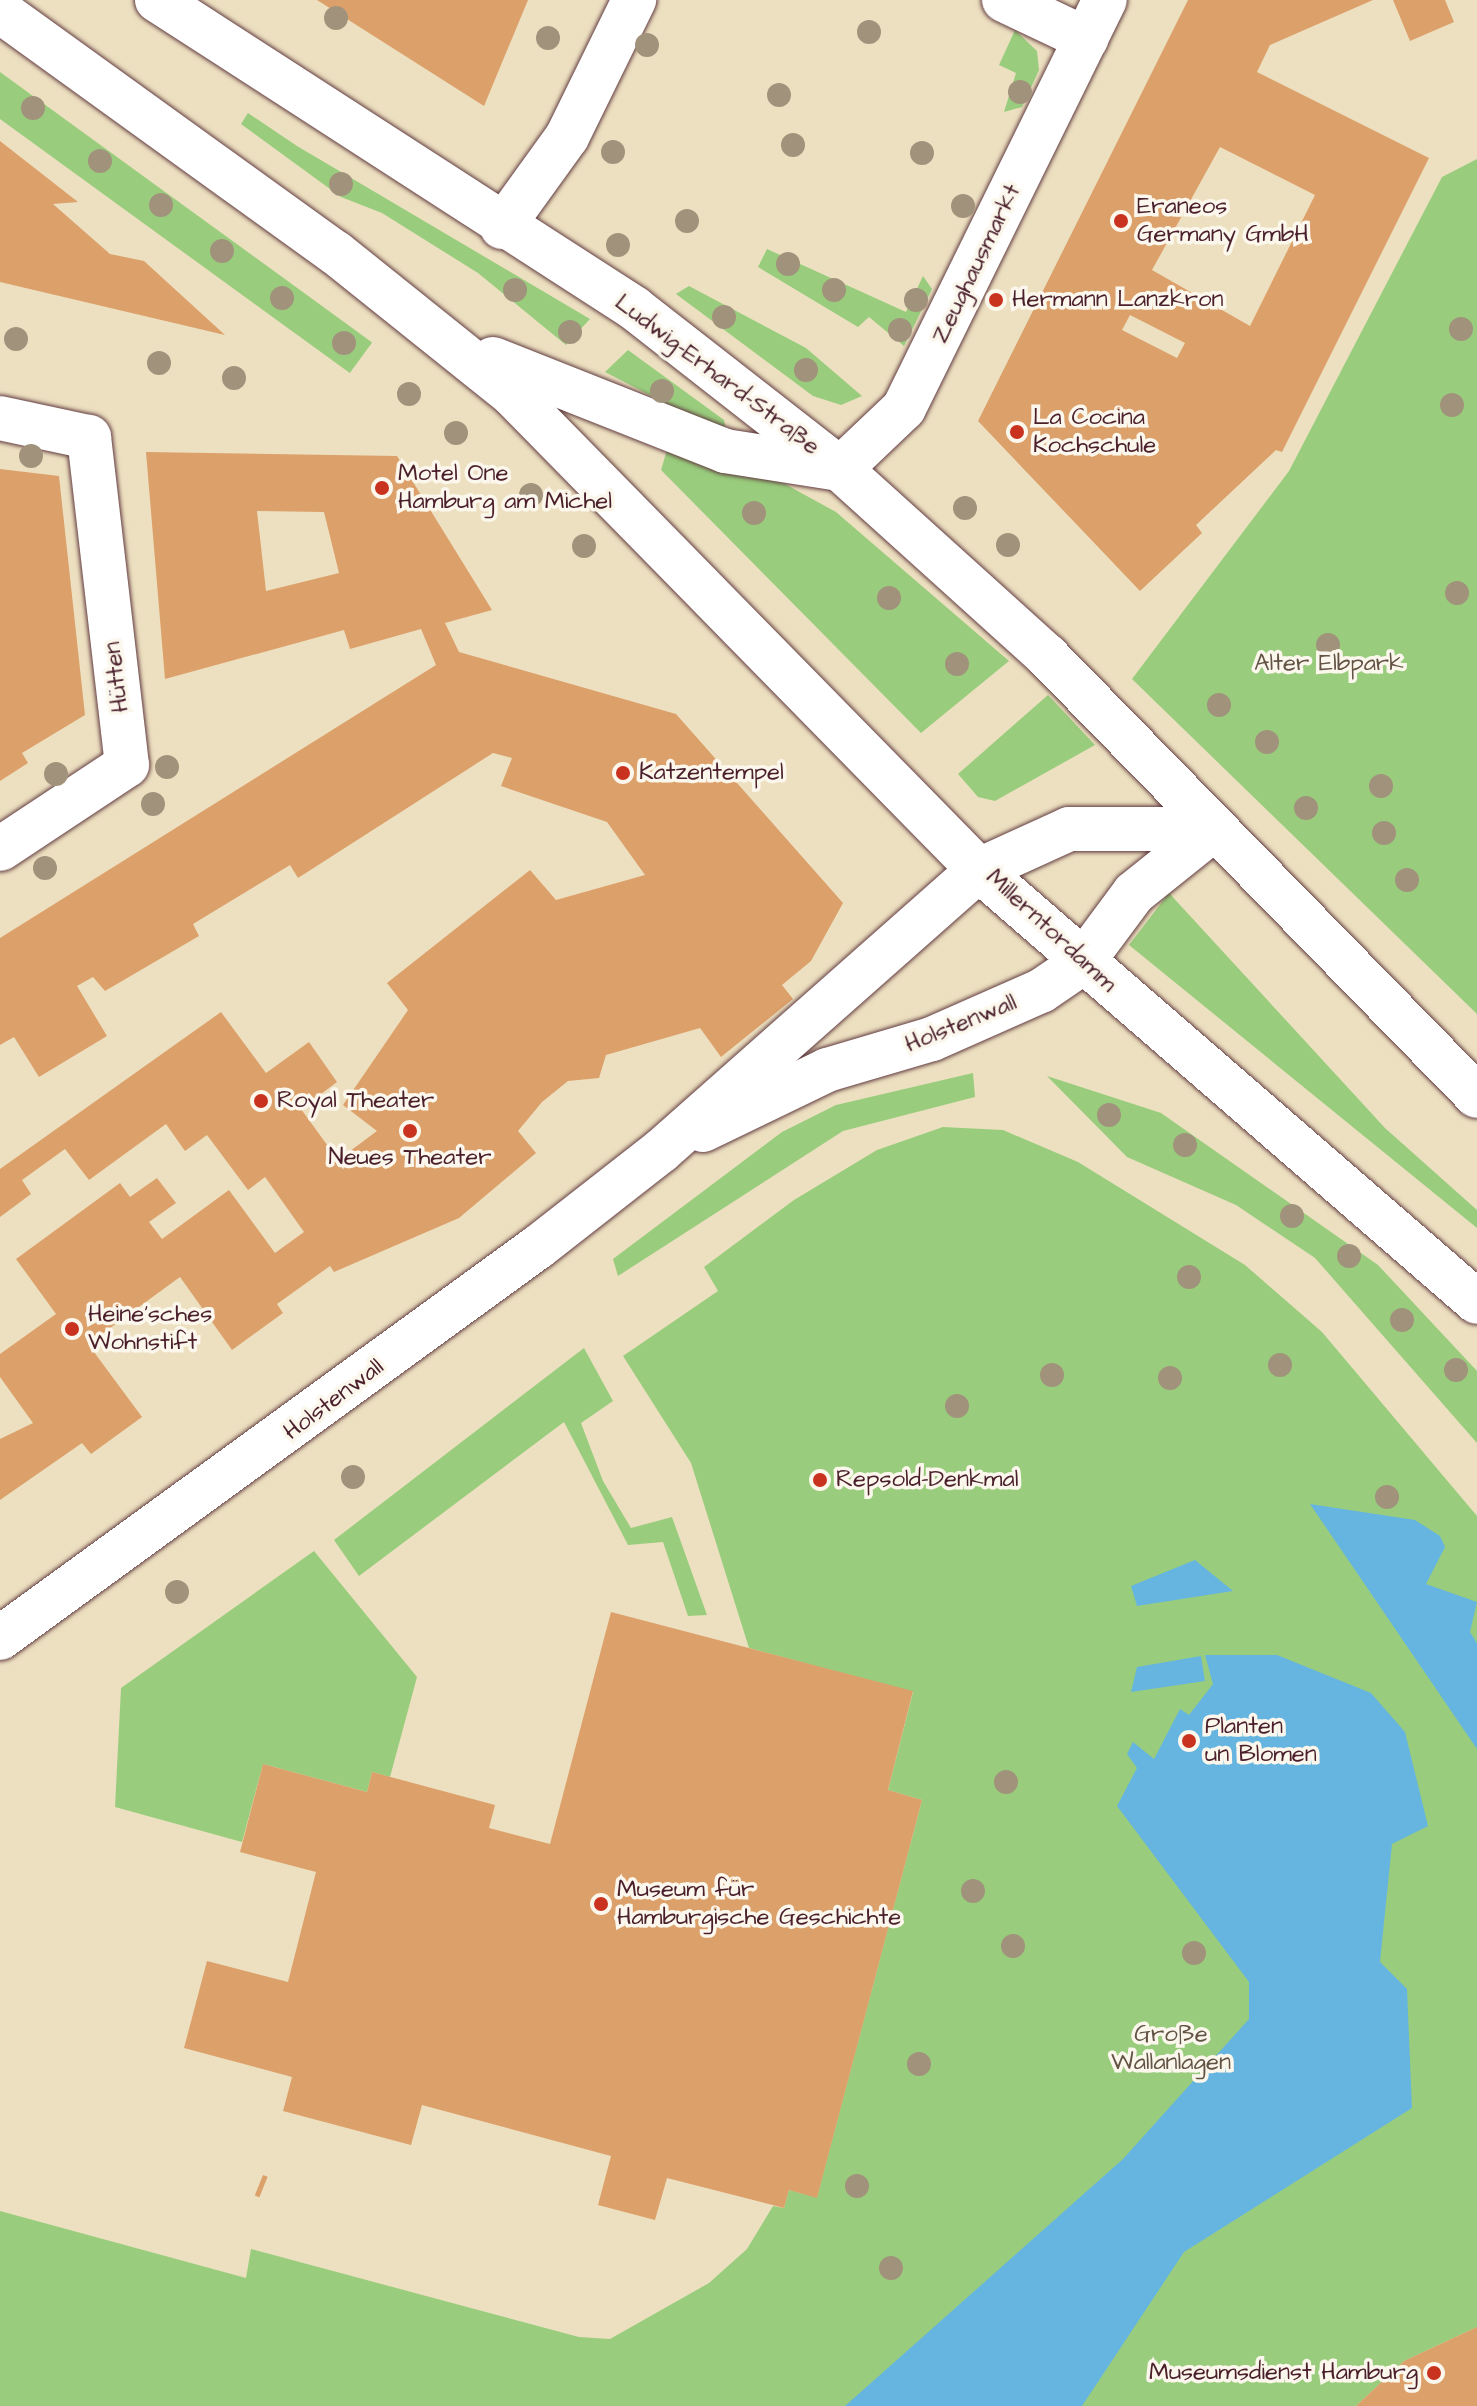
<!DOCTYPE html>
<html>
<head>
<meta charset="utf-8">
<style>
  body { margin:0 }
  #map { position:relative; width:1477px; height:2406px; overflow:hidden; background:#ede0c0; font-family:"Architects Daughter",sans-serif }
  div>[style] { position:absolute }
  .green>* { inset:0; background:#99cd7d; transform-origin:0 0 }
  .water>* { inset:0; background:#66b5e0 }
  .building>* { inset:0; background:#dca06a; transform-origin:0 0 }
  .roads { filter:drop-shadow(0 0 2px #623c41) drop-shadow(0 0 2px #623c41) }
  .street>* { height:44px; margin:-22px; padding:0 22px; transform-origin:22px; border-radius:22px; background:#fff }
  .secondary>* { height:44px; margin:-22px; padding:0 22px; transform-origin:22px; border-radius:22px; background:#fff }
  .primary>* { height:44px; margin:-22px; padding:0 22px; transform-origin:22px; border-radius:22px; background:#fff }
  .trees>* { width:24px; height:24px; margin:-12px; border-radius:50%; background:#a1927c }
  .dots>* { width:22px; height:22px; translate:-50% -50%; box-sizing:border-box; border:4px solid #fbf7ec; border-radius:50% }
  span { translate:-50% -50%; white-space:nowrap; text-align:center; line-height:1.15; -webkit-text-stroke:7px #fbf7ec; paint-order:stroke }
  .poi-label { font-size:24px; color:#4a1f2b }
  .left { translate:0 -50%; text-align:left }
  .right { translate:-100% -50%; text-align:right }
  .street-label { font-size:24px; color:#4a1f2b }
  .park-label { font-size:24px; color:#625344 }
</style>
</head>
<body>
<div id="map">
  <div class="green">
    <div style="clip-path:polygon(1015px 30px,1037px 51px,1039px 70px,1022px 107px,1004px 112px,1016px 73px,999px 65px)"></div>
    <div style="left:0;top:72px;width:460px;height:38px;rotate:36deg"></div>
    <div style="clip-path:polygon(248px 113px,297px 146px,590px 319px,566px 345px,478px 273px,382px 213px,341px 197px,241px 124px)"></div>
    <div style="clip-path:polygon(1477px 159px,1477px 1014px,1132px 679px,1289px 471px,1442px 177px)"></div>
    <div style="clip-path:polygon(767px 249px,906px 312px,923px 276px,932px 289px,904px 346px,869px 317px,858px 327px,758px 267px)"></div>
    <div style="clip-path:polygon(689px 286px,806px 348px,862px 396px,841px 405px,813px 396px,676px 294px)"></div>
    <div style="clip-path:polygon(628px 350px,724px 420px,727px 435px,605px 372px)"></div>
    <div style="clip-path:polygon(667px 450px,785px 484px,836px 512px,1009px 661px,921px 733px,661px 470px)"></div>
    <div style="clip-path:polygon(1048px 695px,1095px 745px,995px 801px,978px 797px,958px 774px)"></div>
    <div style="clip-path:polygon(1169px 893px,1385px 1128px,1477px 1210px,1477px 1228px,1129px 945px)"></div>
    <div style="clip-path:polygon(973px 1073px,975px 1097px,843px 1131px,618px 1276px,613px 1259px,782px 1132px,836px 1105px)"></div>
    <div style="clip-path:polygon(1047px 1076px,1161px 1113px,1378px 1265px,1477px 1371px,1477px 1443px,1315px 1258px,1236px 1205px,1127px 1157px)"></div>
    <div style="clip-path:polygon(943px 1127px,1003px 1130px,1078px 1162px,1245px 1265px,1322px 1332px,1477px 1516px,1477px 2327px,1404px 2361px,1356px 2406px,0 2406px,0 2211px,246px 2278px,251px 2249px,579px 2337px,610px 2339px,709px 2283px,747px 2249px,773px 2206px,784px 2208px,789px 2190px,817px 2197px,922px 1800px,888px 1790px,913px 1692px,749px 1648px,691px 1463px,623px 1356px,718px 1291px,704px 1267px,794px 1200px,877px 1150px)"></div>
    <div style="clip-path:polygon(584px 1348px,613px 1401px,581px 1423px,603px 1481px,631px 1528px,672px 1517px,707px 1615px,688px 1616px,663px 1542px,628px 1545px,564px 1422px,359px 1576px,334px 1540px)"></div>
    <div style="clip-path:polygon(314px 1551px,417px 1677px,390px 1777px,372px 1772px,367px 1792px,263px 1764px,242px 1842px,115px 1807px,121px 1688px)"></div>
  </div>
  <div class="water">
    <div style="clip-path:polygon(1310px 1504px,1415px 1520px,1440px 1536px,1445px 1547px,1426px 1584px,1477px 1602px,1470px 1632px,1477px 1643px,1477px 1749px)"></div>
    <div style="clip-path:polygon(1195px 1560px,1233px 1591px,1137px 1606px,1131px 1586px)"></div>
    <div style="clip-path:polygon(1205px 1655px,1277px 1655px,1371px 1693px,1405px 1732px,1428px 1826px,1392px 1844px,1380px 1962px,1407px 1989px,1412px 2108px,1184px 2252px,1082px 2406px,845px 2406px,1123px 2159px,1249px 2019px,1249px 1982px,1117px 1806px,1137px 1768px,1127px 1754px,1133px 1742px,1154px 1759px,1180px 1709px,1189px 1715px,1213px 1684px)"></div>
    <div style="clip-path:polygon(1201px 1656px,1205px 1681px,1131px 1692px,1137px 1667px)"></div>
  </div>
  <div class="building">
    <div style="clip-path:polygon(317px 0,528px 0,484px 106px)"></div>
    <div style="clip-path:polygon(evenodd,1188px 0,1373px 0,1270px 45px,1257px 72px,1429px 158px,1282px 452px,1276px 450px,1196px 525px,1202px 533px,1140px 591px,978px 421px,1188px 0,1220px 147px,1315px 195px,1250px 326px,1152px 270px,1220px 147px,1188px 0,1130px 315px,1185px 343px,1177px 358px,1122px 330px,1130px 315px)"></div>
    <div style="clip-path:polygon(1393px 0,1445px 0,1454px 22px,1410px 41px)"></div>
    <div style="clip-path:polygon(0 141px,78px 202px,53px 204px,110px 254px,144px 261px,225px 335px,0 282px)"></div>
    <div style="clip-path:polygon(evenodd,146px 452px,397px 456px,492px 610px,445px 623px,459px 652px,676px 714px,843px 903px,811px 961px,782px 985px,793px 999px,721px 1057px,700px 1028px,606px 1055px,599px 1078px,568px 1081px,542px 1102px,518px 1131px,536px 1153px,459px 1218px,334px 1272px,330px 1266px,277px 1304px,283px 1313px,232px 1350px,180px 1277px,88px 1344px,142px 1417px,91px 1454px,82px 1443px,0 1500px,0 1439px,33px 1423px,0 1377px,0 1354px,56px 1314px,16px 1259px,120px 1183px,130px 1197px,157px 1178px,176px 1203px,149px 1222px,162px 1239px,229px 1190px,275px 1253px,304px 1232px,265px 1177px,248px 1190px,207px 1135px,185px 1151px,166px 1124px,89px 1180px,65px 1149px,22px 1180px,31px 1194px,0 1217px,0 1169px,221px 1012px,266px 1073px,309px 1042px,337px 1082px,301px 1109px,338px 1160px,377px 1131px,343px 1105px,408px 1010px,387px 983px,530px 870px,556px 900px,645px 875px,607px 822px,501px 786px,512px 758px,493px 753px,298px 878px,290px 865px,193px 924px,199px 936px,105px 991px,93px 977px,77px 986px,107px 1036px,39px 1077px,14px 1037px,0 1045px,0 938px,436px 665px,421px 629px,350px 649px,344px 630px,165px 679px,146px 452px,257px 511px,324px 512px,339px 573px,266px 591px,257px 511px)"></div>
    <div style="clip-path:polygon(0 469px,59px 476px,85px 715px,22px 753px,28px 763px,0 781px)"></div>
    <div style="clip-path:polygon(611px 1612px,913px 1691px,888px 1790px,922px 1800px,817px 2198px,789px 2190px,784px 2208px,667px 2178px,655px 2220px,598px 2205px,611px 2156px,422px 2105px,411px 2145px,283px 2111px,292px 2077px,184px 2048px,207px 1961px,288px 1982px,316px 1872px,240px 1852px,263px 1764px,367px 1792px,372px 1772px,495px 1805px,489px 1828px,550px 1844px)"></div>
    <div style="left:263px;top:2175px;width:5px;height:22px;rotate:22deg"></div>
    <div style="clip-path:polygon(1477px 2327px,1477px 2406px,1356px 2406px,1404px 2361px)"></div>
  </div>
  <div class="roads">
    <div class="street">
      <div style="left:1004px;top:0;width:91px;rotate:25.4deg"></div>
      <div style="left:502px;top:227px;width:111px;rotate:-54.2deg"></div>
      <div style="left:567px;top:137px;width:153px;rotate:-63.9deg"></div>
      <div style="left:0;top:418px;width:91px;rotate:12.1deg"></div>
      <div style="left:89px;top:437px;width:330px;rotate:83.4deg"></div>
      <div style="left:127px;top:765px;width:152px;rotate:146.5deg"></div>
      <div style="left:840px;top:469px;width:88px;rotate:-43.6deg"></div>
      <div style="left:904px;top:408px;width:455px;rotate:-63.8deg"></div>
    </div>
    <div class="secondary">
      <div style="left:703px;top:1130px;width:138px;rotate:-25.8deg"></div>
      <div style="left:827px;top:1070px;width:109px;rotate:-16.4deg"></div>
      <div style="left:932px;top:1039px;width:119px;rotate:-23.8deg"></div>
      <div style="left:1041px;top:991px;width:50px;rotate:-34.3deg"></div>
      <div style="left:1082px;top:963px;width:87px;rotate:-53.4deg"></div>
      <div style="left:1134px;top:893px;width:102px;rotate:-38.7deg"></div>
      <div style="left:0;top:1638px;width:665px;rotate:-36.01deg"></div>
      <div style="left:538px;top:1247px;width:156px;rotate:-38deg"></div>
      <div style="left:661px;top:1151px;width:424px;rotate:-41.5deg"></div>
      <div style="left:979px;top:870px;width:99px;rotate:-24.5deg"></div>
      <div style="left:1069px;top:829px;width:145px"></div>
    </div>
    <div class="primary">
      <div style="left:157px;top:0;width:568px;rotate:32.85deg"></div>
      <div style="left:634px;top:308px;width:261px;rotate:38deg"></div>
      <div style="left:840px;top:469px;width:279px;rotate:42.1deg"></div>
      <div style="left:1047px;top:656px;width:615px;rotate:45.66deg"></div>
      <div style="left:0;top:11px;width:414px;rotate:35.8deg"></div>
      <div style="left:336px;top:253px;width:226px;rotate:38.7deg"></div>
      <div style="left:512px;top:394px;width:667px;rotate:45.55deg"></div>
      <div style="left:979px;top:870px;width:659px;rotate:40.94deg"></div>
      <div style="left:493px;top:359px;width:250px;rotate:21.6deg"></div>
      <div style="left:725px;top:451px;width:116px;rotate:8.9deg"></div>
    </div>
  </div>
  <div class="trees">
    <div style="left:336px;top:18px"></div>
    <div style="left:869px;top:32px"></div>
    <div style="left:548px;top:38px"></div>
    <div style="left:647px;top:45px"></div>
    <div style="left:1020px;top:92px"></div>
    <div style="left:779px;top:95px"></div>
    <div style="left:33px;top:108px"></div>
    <div style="left:793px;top:145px"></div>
    <div style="left:613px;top:152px"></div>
    <div style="left:922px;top:153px"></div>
    <div style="left:100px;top:161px"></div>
    <div style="left:341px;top:184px"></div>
    <div style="left:161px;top:205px"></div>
    <div style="left:963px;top:206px"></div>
    <div style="left:687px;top:221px"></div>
    <div style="left:618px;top:245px"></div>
    <div style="left:222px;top:251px"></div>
    <div style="left:788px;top:264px"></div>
    <div style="left:515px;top:290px"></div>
    <div style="left:834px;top:290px"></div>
    <div style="left:282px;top:298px"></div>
    <div style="left:916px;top:300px"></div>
    <div style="left:724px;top:317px"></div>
    <div style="left:1461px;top:329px"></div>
    <div style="left:900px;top:330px"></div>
    <div style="left:570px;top:332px"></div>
    <div style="left:16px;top:339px"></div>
    <div style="left:344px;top:343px"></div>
    <div style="left:159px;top:363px"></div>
    <div style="left:806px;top:370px"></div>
    <div style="left:234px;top:378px"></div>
    <div style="left:662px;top:391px"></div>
    <div style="left:409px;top:394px"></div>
    <div style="left:1452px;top:405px"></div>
    <div style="left:456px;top:433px"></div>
    <div style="left:31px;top:456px"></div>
    <div style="left:531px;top:495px"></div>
    <div style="left:965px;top:508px"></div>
    <div style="left:754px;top:513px"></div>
    <div style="left:1008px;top:545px"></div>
    <div style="left:584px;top:546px"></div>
    <div style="left:1457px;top:593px"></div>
    <div style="left:889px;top:598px"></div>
    <div style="left:1328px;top:645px"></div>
    <div style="left:957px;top:664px"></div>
    <div style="left:1219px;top:705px"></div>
    <div style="left:1267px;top:742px"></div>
    <div style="left:167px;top:767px"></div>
    <div style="left:56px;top:774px"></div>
    <div style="left:1381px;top:786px"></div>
    <div style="left:153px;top:804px"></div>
    <div style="left:1306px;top:808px"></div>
    <div style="left:1384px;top:833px"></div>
    <div style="left:45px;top:868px"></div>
    <div style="left:1407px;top:880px"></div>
    <div style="left:1109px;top:1115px"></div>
    <div style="left:1185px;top:1145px"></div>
    <div style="left:1292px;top:1216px"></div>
    <div style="left:1349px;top:1256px"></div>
    <div style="left:1189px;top:1277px"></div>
    <div style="left:1402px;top:1320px"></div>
    <div style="left:1280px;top:1365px"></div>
    <div style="left:1456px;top:1370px"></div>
    <div style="left:1052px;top:1375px"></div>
    <div style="left:1170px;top:1378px"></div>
    <div style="left:957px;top:1406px"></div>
    <div style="left:353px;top:1477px"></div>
    <div style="left:1387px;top:1497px"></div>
    <div style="left:177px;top:1592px"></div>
    <div style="left:1006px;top:1782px"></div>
    <div style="left:973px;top:1891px"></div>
    <div style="left:1013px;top:1946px"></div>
    <div style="left:1194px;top:1953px"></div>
    <div style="left:919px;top:2064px"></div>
    <div style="left:857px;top:2186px"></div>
    <div style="left:891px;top:2268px"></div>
  </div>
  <div class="dots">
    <div style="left:1121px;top:221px;background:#c8321e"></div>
    <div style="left:996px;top:300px;background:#c8321e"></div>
    <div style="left:1017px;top:432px;background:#c8321e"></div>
    <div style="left:382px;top:488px;background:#c8321e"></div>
    <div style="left:623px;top:773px;background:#c8321e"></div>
    <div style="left:261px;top:1101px;background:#c8321e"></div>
    <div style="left:410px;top:1131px;background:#c8321e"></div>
    <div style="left:72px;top:1329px;background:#c8321e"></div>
    <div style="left:820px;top:1480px;background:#c8321e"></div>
    <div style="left:1189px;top:1741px;background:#c8321e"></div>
    <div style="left:601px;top:1904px;background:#c8321e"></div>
    <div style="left:1434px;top:2373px;background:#c8321e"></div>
  </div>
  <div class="poi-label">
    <span class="left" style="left:1137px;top:221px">Eraneos<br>Germany GmbH</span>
    <span class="left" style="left:1012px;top:300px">Hermann Lanzkron</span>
    <span class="left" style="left:1033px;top:432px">La Cocina<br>Kochschule</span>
    <span class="left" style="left:398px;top:488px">Motel One<br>Hamburg am Michel</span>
    <span class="left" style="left:639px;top:773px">Katzentempel</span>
    <span class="left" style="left:277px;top:1101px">Royal Theater</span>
    <span style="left:410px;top:1158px">Neues Theater</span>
    <span class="left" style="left:88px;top:1329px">Heine'sches<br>Wohnstift</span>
    <span class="left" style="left:836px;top:1480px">Repsold-Denkmal</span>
    <span class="left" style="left:1205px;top:1741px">Planten<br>un Blomen</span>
    <span class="left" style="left:617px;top:1904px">Museum für<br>Hamburgische Geschichte</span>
    <span class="right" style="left:1418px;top:2373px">Museumsdienst Hamburg</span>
  </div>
  <div class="street-label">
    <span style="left:977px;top:264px;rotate:-64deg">Zeughausmarkt</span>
    <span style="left:717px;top:375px;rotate:37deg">Ludwig-Erhard-Straße</span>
    <span style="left:117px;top:677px;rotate:-97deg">Hütten</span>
    <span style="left:1051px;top:931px;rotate:43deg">Millerntordamm</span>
    <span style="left:961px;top:1024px;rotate:-22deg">Holstenwall</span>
    <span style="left:334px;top:1400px;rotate:-37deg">Holstenwall</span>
  </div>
  <div class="park-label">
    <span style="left:1329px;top:664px">Alter Elbpark</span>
    <span style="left:1171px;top:2049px">Große<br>Wallanlagen</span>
  </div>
</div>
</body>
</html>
